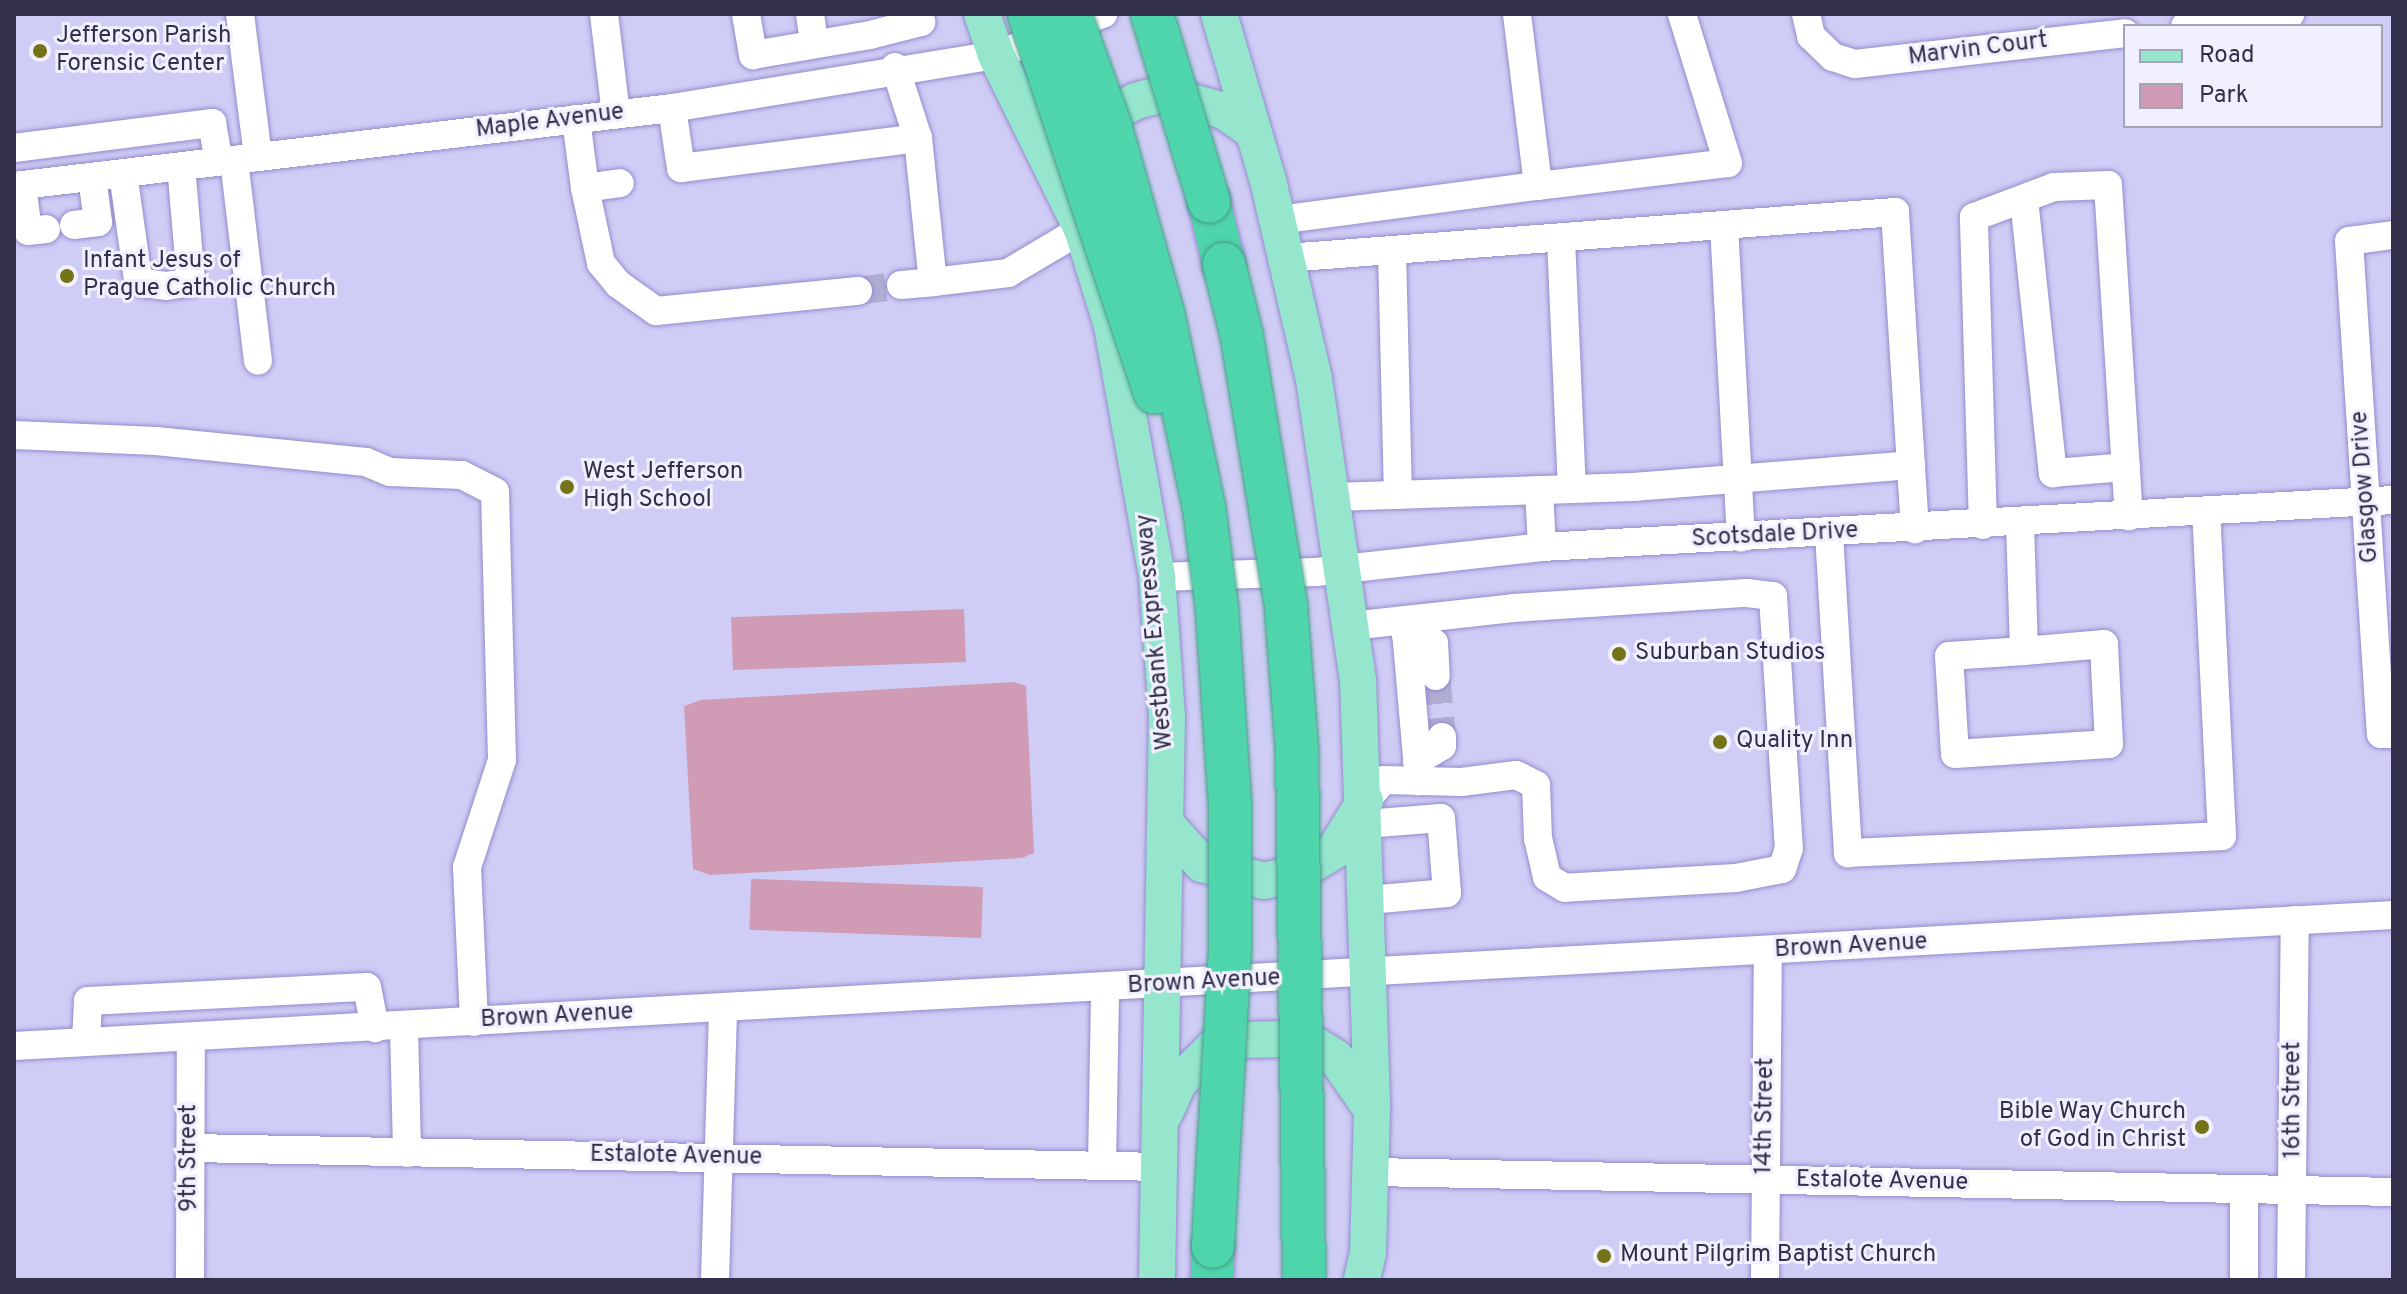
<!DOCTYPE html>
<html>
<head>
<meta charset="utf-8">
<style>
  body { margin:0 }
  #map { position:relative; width:2407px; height:1294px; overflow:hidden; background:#cfccf5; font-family:Overpass,sans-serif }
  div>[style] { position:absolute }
  .green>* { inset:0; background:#d09cb5; transform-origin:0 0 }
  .minor-tunnel>* { height:28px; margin-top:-14px; transform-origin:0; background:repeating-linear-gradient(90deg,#b0add3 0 28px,transparent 0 42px) }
  .roads { filter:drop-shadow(0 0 2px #948cce) drop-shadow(0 0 2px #948cce) }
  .minor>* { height:28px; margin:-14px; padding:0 14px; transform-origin:14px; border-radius:14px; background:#fff }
  .major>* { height:36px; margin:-18px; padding:0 18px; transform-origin:18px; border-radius:18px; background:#95e6cd }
  .highway>* { height:42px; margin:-21px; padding:0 21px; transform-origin:21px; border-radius:21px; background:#4fd5ab }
  .bridges { filter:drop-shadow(0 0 2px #459b89) drop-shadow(0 0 2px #459b89) }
  .highway-bridge>* { height:42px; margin:-21px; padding:0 21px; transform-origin:21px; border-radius:21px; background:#4fd5ab }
  .dots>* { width:22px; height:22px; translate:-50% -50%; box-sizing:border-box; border:4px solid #f1f0fe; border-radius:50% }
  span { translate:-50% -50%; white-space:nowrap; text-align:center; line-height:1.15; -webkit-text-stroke:6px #f1f0fe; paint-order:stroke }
  .poi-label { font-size:24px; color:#322f4a }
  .left { translate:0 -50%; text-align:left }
  .right { translate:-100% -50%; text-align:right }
  .street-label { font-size:24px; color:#322f4a }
  .frame { position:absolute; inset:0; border:16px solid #322f4a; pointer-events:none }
  .legend { position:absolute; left:2123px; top:24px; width:260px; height:104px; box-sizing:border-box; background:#f1f0fe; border:2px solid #a5a3b6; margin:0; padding:10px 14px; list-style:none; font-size:24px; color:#322f4a }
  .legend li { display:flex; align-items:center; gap:16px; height:40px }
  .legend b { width:40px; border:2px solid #a5a3b6 }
</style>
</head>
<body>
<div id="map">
  <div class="green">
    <div style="left:964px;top:609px;width:53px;height:233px;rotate:88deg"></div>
    <div style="clip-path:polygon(1013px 682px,1026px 686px,1034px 853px,1022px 858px,710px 875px,693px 869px,684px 706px,701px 700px)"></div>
    <div style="left:983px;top:887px;width:51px;height:232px;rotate:92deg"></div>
  </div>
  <div class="minor-tunnel">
    <div style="left:858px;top:291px;width:43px;rotate:-7.9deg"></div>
    <div style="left:1436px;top:676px;width:61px;rotate:84.4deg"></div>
  </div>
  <div class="roads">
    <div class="minor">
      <div style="left:240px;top:14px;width:144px;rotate:82.8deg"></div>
      <div style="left:604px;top:14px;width:101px;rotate:83.2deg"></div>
      <div style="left:746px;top:14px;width:42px;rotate:80.3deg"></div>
      <div style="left:753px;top:55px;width:119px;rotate:-9.7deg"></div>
      <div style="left:870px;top:35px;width:53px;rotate:-14.3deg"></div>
      <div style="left:921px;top:22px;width:9px;rotate:-111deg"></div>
      <div style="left:810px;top:14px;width:30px;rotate:82deg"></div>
      <div style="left:1517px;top:14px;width:173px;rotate:83deg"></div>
      <div style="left:1538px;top:186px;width:191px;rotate:-6.9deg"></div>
      <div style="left:1728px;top:163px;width:156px;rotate:-107.2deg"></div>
      <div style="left:1806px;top:14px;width:23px;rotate:77deg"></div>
      <div style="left:1811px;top:36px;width:30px;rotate:44deg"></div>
      <div style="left:1833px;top:57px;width:23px;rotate:18deg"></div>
      <div style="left:1855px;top:64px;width:272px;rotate:-6.5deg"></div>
      <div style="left:2185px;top:26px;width:106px;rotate:-6.5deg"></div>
      <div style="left:895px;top:67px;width:75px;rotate:72.1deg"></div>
      <div style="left:918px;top:138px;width:145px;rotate:84.1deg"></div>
      <div style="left:933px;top:282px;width:76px;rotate:-6.8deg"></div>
      <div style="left:1008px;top:273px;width:86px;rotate:-30.7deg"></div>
      <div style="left:672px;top:108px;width:61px;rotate:81.5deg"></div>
      <div style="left:681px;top:168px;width:239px;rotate:-7.2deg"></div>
      <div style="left:576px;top:119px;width:70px;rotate:82.6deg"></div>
      <div style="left:585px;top:188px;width:35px;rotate:-8deg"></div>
      <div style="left:14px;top:148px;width:200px;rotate:-7.2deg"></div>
      <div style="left:212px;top:123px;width:39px;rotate:80deg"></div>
      <div style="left:234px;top:160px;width:202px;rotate:83.2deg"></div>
      <div style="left:123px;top:173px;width:101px;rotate:82deg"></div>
      <div style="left:137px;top:273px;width:12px;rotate:59deg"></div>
      <div style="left:143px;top:283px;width:23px;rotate:7deg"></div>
      <div style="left:166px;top:286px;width:25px;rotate:-9deg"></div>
      <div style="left:191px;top:282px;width:116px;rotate:-94.9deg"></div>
      <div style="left:22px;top:185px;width:46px;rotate:82.6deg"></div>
      <div style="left:28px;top:231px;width:18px;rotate:-6deg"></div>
      <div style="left:14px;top:186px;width:663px;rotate:-6.76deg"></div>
      <div style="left:672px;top:108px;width:328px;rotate:-9.3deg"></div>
      <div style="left:996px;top:55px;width:115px;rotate:-21deg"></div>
      <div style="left:585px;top:188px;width:77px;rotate:78deg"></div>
      <div style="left:601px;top:263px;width:27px;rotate:51deg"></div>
      <div style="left:618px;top:284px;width:47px;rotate:35.4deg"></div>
      <div style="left:656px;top:311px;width:203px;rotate:-5.7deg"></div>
      <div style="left:2024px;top:199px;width:276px;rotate:84deg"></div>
      <div style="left:2053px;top:473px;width:73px;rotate:-4.7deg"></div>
      <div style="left:1278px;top:220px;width:262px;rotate:-7.5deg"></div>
      <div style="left:74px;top:225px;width:24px;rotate:-7deg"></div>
      <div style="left:98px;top:222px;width:45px;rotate:-97.6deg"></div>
      <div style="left:1724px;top:225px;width:313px;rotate:86.9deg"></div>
      <div style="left:2393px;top:235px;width:44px;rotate:172.2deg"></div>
      <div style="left:2349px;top:241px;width:494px;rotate:86.3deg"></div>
      <div style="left:2381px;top:734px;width:12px"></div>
      <div style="left:1561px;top:239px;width:250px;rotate:87.5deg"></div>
      <div style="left:1392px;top:251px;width:244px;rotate:88.6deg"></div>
      <div style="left:1286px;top:258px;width:611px;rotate:-4.32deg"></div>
      <div style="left:1895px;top:212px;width:318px;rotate:86.4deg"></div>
      <div style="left:901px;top:285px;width:32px;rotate:-5deg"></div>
      <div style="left:14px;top:435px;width:142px;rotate:2.4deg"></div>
      <div style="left:156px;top:441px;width:211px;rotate:5.7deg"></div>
      <div style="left:366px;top:462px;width:26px;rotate:23deg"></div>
      <div style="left:390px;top:472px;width:72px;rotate:2.4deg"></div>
      <div style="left:462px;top:475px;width:37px;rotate:27deg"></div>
      <div style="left:495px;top:492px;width:268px;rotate:88.5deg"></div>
      <div style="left:502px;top:760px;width:113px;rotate:108.1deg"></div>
      <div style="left:467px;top:867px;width:155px;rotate:87.4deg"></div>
      <div style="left:1539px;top:490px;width:57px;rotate:87deg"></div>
      <div style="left:1333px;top:497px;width:300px;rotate:-1.9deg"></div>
      <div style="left:1633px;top:487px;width:279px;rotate:-4.5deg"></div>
      <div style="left:2020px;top:523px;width:128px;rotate:88.2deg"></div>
      <div style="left:2024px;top:651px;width:75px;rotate:176.2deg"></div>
      <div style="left:1949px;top:656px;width:98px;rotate:86.5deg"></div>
      <div style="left:1955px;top:754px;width:154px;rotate:-3.7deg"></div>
      <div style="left:2109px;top:744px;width:100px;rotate:-92.9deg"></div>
      <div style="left:2104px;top:644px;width:80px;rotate:175deg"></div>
      <div style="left:1983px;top:525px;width:308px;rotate:-91.7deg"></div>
      <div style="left:1974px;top:217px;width:85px;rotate:-20.6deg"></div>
      <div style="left:2054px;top:187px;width:54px;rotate:-2.1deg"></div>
      <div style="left:2108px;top:185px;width:332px;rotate:86.4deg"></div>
      <div style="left:1829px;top:533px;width:321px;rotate:86.6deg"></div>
      <div style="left:1848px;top:853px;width:374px;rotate:-2.6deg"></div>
      <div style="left:2222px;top:836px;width:325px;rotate:-92.8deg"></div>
      <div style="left:1157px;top:577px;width:159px;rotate:-1.8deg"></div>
      <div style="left:1316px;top:572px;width:227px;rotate:-6.3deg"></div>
      <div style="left:1542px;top:547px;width:852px;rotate:-3.16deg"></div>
      <div style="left:1405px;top:620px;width:162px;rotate:85deg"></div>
      <div style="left:1351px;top:626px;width:163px;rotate:-6.3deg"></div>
      <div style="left:1513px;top:608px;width:234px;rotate:-3.7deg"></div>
      <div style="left:1747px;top:593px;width:26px;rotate:7deg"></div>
      <div style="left:1773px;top:596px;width:253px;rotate:86.4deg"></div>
      <div style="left:1789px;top:848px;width:22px;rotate:108deg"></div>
      <div style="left:1782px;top:869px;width:47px;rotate:168.9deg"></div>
      <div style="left:1736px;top:878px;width:171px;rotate:176.7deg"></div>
      <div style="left:1565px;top:888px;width:21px;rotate:-149deg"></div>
      <div style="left:1547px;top:877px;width:39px;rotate:-103deg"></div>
      <div style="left:1538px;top:839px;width:54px;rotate:-92.1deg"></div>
      <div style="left:1536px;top:785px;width:22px;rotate:-153deg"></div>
      <div style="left:1516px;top:775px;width:55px;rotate:172.7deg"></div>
      <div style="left:1461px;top:782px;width:77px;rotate:-178.5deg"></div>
      <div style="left:1384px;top:780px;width:28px;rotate:132deg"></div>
      <div style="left:1406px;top:635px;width:29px;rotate:16deg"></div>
      <div style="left:1434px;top:643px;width:33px;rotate:87deg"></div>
      <div style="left:1417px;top:761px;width:29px;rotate:-31deg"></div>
      <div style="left:1442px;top:746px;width:9px;rotate:-90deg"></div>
      <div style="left:1365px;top:824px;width:76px;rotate:-4.5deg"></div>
      <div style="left:1441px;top:818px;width:75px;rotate:85.4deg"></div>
      <div style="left:1447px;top:893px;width:79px;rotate:174.9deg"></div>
      <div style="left:404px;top:1027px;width:126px;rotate:88.6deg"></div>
      <div style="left:86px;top:1042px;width:41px;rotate:-87.2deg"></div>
      <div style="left:88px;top:1001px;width:279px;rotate:-2.9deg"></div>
      <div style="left:367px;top:987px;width:42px;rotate:79deg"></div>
      <div style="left:14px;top:1046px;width:2383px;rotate:-3.15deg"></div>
      <div style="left:191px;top:1148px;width:970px;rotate:1.12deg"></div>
      <div style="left:1102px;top:1166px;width:178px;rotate:-89deg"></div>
      <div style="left:1372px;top:1172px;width:1021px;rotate:1.12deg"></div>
      <div style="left:190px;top:1280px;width:243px;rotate:-89.8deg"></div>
      <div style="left:715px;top:1280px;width:272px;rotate:-88.3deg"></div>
      <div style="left:1765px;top:1280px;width:329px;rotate:-89.5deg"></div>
      <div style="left:2244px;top:1280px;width:91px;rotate:-90deg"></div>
      <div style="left:2291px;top:1280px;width:360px;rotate:-89.4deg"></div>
    </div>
    <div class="major">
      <div style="left:982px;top:14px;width:43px;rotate:71.1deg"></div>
      <div style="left:996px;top:55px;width:194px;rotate:63.7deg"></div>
      <div style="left:1082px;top:229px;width:102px;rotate:72.8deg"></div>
      <div style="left:1112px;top:326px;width:255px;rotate:79.8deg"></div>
      <div style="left:1157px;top:577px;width:140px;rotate:85.9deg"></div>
      <div style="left:1167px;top:717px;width:563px;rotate:91.02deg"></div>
      <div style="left:1219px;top:14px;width:173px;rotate:73.6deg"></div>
      <div style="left:1268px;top:180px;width:204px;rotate:77deg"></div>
      <div style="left:1314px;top:379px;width:303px;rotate:81.7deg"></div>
      <div style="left:1358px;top:679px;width:431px;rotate:88.1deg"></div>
      <div style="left:1372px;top:1110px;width:143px;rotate:91.6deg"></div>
      <div style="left:1368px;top:1253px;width:28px;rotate:103deg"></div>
      <div style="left:1089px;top:135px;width:15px;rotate:-58deg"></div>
      <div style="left:1097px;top:122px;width:44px;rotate:-28.3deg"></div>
      <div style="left:1136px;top:101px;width:28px;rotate:-15deg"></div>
      <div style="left:1163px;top:94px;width:63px;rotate:15.6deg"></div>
      <div style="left:1224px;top:111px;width:32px;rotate:35deg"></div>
      <div style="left:1166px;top:824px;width:54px;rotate:48deg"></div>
      <div style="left:1202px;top:864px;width:64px;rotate:15.3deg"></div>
      <div style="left:1264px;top:881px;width:35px;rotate:-13deg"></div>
      <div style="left:1298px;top:873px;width:42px;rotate:-31.4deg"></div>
      <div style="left:1334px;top:851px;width:59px;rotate:-58.2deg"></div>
      <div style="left:1165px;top:1113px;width:34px;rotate:-66deg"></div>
      <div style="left:1179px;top:1082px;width:48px;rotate:-45deg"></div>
      <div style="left:1213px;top:1048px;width:26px;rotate:-18deg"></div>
      <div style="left:1238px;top:1040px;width:48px;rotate:-1.2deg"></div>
      <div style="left:1286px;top:1039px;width:32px;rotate:13deg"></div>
      <div style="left:1317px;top:1046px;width:22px;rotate:32deg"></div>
      <div style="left:1336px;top:1058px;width:63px;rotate:55.3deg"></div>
    </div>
    <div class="highway">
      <div style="left:1209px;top:202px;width:64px;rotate:76.4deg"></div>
      <div style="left:1212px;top:1280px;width:33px;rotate:-88deg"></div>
    </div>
  </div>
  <div class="bridges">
    <div class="highway-bridge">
      <div style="left:1029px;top:14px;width:399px;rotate:71.6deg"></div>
      <div style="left:1070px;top:14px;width:118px;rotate:70.2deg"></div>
      <div style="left:1110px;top:125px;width:195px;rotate:74.3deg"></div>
      <div style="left:1163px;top:313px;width:198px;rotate:78.1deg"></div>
      <div style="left:1204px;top:507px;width:103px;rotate:82.7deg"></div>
      <div style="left:1217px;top:609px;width:196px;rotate:86.2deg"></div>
      <div style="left:1230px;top:805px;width:145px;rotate:90deg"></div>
      <div style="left:1230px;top:950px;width:297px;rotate:93.3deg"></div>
      <div style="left:1152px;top:14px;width:196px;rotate:73.1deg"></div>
      <div style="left:1224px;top:264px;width:75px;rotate:76.1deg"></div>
      <div style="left:1242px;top:337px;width:274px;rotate:80.7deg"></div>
      <div style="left:1286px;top:607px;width:143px;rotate:85.6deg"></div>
      <div style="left:1297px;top:750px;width:530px;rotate:89.24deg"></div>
    </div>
  </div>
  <div class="dots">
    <div style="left:40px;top:51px;background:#747317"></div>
    <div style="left:67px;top:276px;background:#747317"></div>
    <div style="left:567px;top:487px;background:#747317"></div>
    <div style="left:1619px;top:654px;background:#747317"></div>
    <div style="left:1720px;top:742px;background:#747317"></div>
    <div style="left:2202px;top:1127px;background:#747317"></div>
    <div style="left:1604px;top:1256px;background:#747317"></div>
  </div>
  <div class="poi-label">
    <span class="left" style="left:56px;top:51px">Jefferson Parish<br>Forensic Center</span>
    <span class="left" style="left:83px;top:276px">Infant Jesus of<br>Prague Catholic Church</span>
    <span class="left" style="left:583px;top:487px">West Jefferson<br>High School</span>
    <span class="left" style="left:1635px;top:654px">Suburban Studios</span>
    <span class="left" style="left:1736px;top:742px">Quality Inn</span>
    <span class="right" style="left:2186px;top:1127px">Bible Way Church<br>of God in Christ</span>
    <span class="left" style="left:1620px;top:1256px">Mount Pilgrim Baptist Church</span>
  </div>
  <div class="street-label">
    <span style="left:1978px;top:50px;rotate:-7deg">Marvin Court</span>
    <span style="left:550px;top:122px;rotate:-7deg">Maple Avenue</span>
    <span style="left:2366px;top:487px;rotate:-94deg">Glasgow Drive</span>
    <span style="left:1775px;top:536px;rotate:-3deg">Scotsdale Drive</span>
    <span style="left:1156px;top:632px;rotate:-95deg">Westbank Expressway</span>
    <span style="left:1851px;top:947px;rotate:-3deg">Brown Avenue</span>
    <span style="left:1204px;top:983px;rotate:-3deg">Brown Avenue</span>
    <span style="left:557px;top:1017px;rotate:-3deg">Brown Avenue</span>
    <span style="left:2294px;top:1100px;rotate:-90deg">16th Street</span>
    <span style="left:1766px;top:1116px;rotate:-89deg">14th Street</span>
    <span style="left:676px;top:1157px;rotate:1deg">Estalote Avenue</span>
    <span style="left:190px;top:1158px;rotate:-90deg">9th Street</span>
    <span style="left:1882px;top:1182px;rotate:1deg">Estalote Avenue</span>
  </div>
  <div class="frame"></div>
  <ul class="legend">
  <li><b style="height:10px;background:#95e6cd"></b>Road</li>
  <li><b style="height:22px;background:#d09cb5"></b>Park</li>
  </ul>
</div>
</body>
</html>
